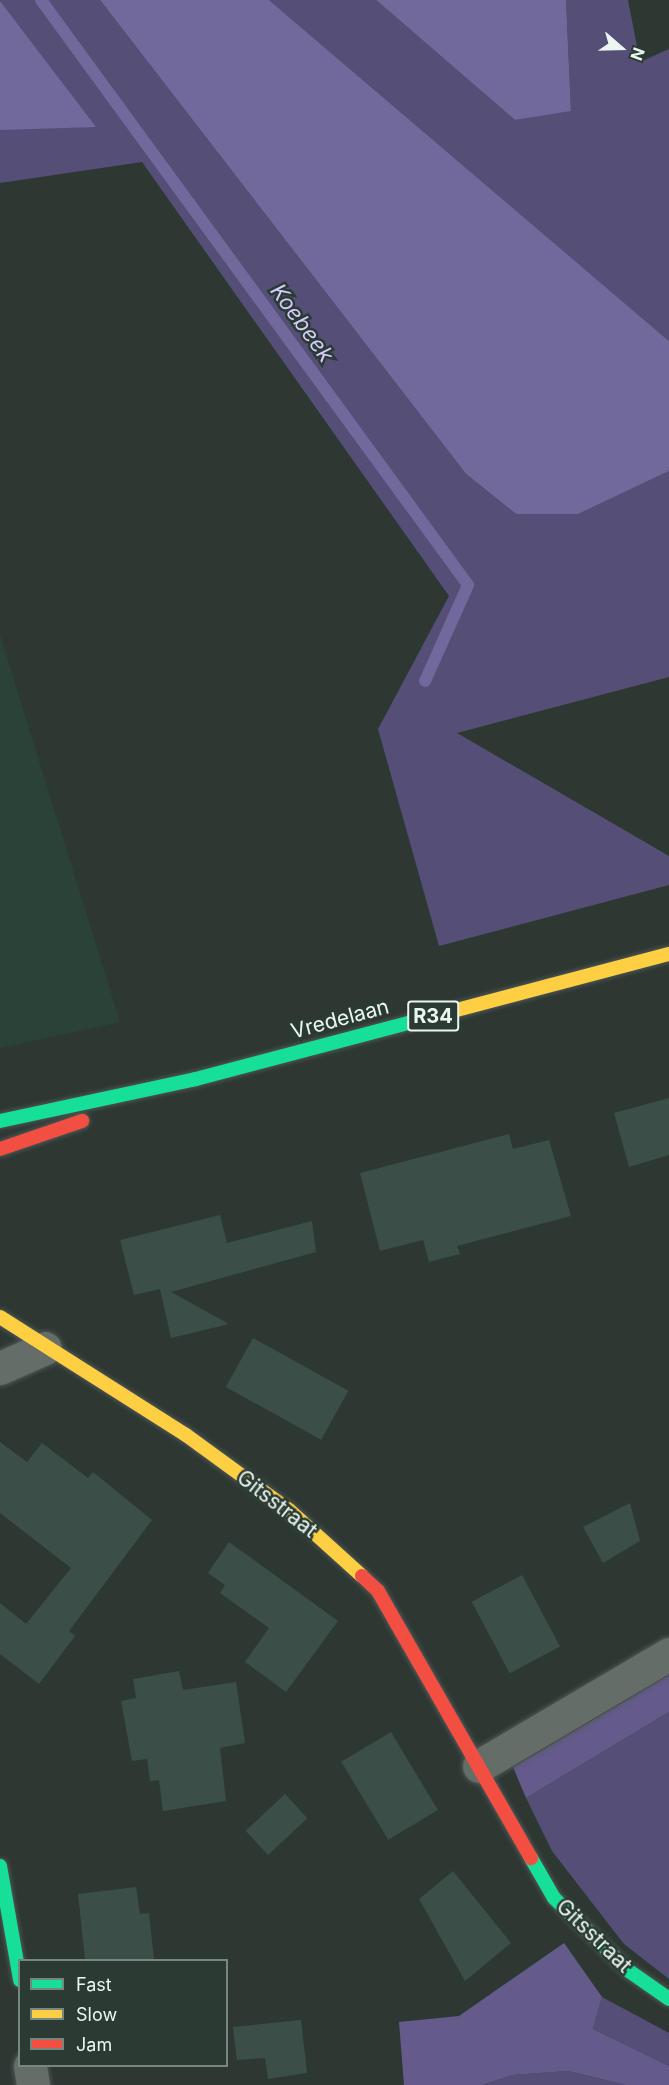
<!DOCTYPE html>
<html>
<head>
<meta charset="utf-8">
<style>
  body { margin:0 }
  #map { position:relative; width:669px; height:2085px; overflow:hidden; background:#2e3833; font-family:Inter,sans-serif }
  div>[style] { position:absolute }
  .built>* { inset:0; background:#2b4239 }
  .green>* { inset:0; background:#554e77 }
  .forest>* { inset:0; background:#645b8b }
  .water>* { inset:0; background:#71689c }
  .stream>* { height:12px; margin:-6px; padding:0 6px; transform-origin:6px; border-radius:6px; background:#71689c }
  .building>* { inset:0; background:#3b4e47; transform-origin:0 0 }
  .roads { filter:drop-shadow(0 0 2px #4e5653) drop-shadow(0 0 2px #4e5653) }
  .street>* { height:33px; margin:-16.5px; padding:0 16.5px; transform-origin:16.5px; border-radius:16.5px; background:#656d69 }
  .fast>* { height:14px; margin:-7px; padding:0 7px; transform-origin:7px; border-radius:7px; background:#16e098 }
  .slow>* { height:14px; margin:-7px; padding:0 7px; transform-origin:7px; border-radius:7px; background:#ffcf43 }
  .jam>* { height:14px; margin:-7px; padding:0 7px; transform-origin:7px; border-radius:7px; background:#f24e42 }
  span { translate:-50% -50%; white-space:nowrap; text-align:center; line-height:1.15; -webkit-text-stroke:5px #2b3b34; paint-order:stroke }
  .shield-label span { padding:2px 4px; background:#2b3b34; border:2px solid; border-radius:4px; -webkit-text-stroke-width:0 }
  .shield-label { font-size:20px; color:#ecf6f1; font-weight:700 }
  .street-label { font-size:21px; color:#ecf6f1 }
  .water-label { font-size:22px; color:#d4cbfe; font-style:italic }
  .legend { position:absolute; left:18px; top:1959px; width:210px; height:108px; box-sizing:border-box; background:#2b3b34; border:2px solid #788680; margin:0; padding:8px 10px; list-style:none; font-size:18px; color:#ecf6f1 }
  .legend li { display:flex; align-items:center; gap:12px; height:30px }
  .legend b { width:30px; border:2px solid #788680 }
  .north { position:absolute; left:591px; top:18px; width:60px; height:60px; -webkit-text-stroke:4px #2b3b34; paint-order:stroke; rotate:110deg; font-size:16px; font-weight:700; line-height:24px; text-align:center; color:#ecf6f1 }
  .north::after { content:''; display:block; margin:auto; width:21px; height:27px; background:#ecf6f1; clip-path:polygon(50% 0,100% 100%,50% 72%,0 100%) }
</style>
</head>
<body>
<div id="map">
  <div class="built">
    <div style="clip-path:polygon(0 635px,120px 1022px,0 1048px)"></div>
  </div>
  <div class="green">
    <div style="clip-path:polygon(0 0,100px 0,466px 474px,516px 514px,577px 514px,669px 471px,669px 677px,457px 733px,669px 856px,669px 885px,439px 946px,378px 729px,449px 596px,142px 162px,0 183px)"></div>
    <div style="clip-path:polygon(269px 0,376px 0,515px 120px,571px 110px,566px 0,628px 0,640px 62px,669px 49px,669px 341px)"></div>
    <div style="clip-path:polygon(669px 1712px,669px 1979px,624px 1944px,552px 1851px,526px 1798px)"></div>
    <div style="clip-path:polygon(602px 1997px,669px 2033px,669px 2066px,593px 2029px)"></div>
    <div style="clip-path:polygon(568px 2071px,626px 2085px,482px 2085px,512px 2075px)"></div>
  </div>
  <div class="forest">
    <div style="clip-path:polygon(669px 1675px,669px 1712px,526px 1798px,513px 1767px)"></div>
    <div style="clip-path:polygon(564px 1943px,602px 1997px,593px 2029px,669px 2066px,669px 2085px,626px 2085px,568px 2071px,512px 2075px,482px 2085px,404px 2085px,399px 2022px,459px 2016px)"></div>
  </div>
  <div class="water">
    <div style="clip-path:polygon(100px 0,269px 0,669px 341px,669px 471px,578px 514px,516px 514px,466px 474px)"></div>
    <div style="clip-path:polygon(376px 0,566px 0,571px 111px,515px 120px)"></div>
    <div style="clip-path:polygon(0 1px,96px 127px,0 130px)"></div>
  </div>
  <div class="stream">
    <div style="left:41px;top:0;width:724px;rotate:53.87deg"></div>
    <div style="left:468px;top:585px;width:105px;rotate:114.1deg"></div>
  </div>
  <div class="building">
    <div style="clip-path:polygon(669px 1098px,669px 1155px,629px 1167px,614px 1113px)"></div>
    <div style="clip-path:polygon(509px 1134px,513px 1149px,549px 1140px,571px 1216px,457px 1246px,460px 1254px,429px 1262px,423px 1240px,380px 1251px,360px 1173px)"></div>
    <div style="clip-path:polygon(220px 1215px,227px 1243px,312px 1221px,316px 1252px,171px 1292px,229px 1324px,171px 1338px,160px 1289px,134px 1295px,120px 1240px)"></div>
    <div style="left:253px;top:1338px;width:109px;height:56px;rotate:29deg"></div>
    <div style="clip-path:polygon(0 1442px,27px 1462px,42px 1443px,88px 1478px,93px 1472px,152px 1520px,69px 1631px,75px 1636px,39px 1684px,0 1654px,0 1603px,26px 1624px,71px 1568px,0 1513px)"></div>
    <div style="clip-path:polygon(630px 1503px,640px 1541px,603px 1563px,583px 1527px)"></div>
    <div style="clip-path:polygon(229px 1542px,338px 1621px,286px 1692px,245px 1662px,269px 1628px,220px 1593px,225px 1585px,208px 1573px)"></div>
    <div style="left:522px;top:1575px;width:81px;height:57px;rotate:62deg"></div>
    <div style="clip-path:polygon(179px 1671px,183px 1690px,236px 1682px,245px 1743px,220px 1748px,226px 1801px,163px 1811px,159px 1780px,150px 1781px,147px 1759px,132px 1761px,121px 1701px,136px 1698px,133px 1679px)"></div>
    <div style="left:391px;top:1732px;width:91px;height:58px;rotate:59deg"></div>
    <div style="left:285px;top:1794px;width:33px;height:54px;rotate:47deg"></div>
    <div style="clip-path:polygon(453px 1871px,511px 1943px,465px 1981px,419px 1899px)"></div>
    <div style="clip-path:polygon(136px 1887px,140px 1914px,149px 1913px,154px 1960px,85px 1960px,78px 1894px)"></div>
    <div style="clip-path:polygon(301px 2020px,307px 2073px,268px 2079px,265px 2058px,237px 2060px,233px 2027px)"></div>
  </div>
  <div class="roads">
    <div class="street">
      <div style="left:0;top:1368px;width:49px;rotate:-24deg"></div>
      <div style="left:479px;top:1766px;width:221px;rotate:-30.5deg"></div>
      <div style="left:30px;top:2066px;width:19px;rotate:81deg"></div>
    </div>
    <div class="fast">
      <div style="left:0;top:1121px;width:200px;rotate:-12.1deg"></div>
      <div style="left:196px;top:1079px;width:231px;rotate:-14.8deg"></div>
      <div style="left:531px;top:1858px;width:46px;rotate:60.1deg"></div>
      <div style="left:554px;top:1898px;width:105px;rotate:44.2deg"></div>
      <div style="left:629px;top:1971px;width:49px;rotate:35deg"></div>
      <div style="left:0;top:1866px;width:116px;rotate:80deg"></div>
    </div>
    <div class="slow">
      <div style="left:419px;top:1020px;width:259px;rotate:-14.8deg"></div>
      <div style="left:0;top:1317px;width:220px;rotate:32.4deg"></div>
      <div style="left:186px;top:1435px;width:127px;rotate:36.1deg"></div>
      <div style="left:289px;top:1510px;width:98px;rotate:42.1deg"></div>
    </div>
    <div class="jam">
      <div style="left:0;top:1149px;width:87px;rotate:-18.9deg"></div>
      <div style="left:362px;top:1576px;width:22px;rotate:43deg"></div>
      <div style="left:378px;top:1591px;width:308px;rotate:60.2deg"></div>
    </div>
  </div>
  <div class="shield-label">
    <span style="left:433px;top:1016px">R34</span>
  </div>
  <div class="street-label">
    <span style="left:340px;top:1019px;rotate:-15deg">Vredelaan</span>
    <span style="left:277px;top:1504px;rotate:38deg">Gitsstraat</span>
    <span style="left:594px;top:1936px;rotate:44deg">Gitsstraat</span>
  </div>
  <div class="water-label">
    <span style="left:302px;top:323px;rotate:54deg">Koebeek</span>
  </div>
  <ul class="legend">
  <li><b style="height:8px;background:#16e098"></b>Fast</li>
  <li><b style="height:8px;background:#ffcf43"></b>Slow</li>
  <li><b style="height:8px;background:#f24e42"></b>Jam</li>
  </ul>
  <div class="north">N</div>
</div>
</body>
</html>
